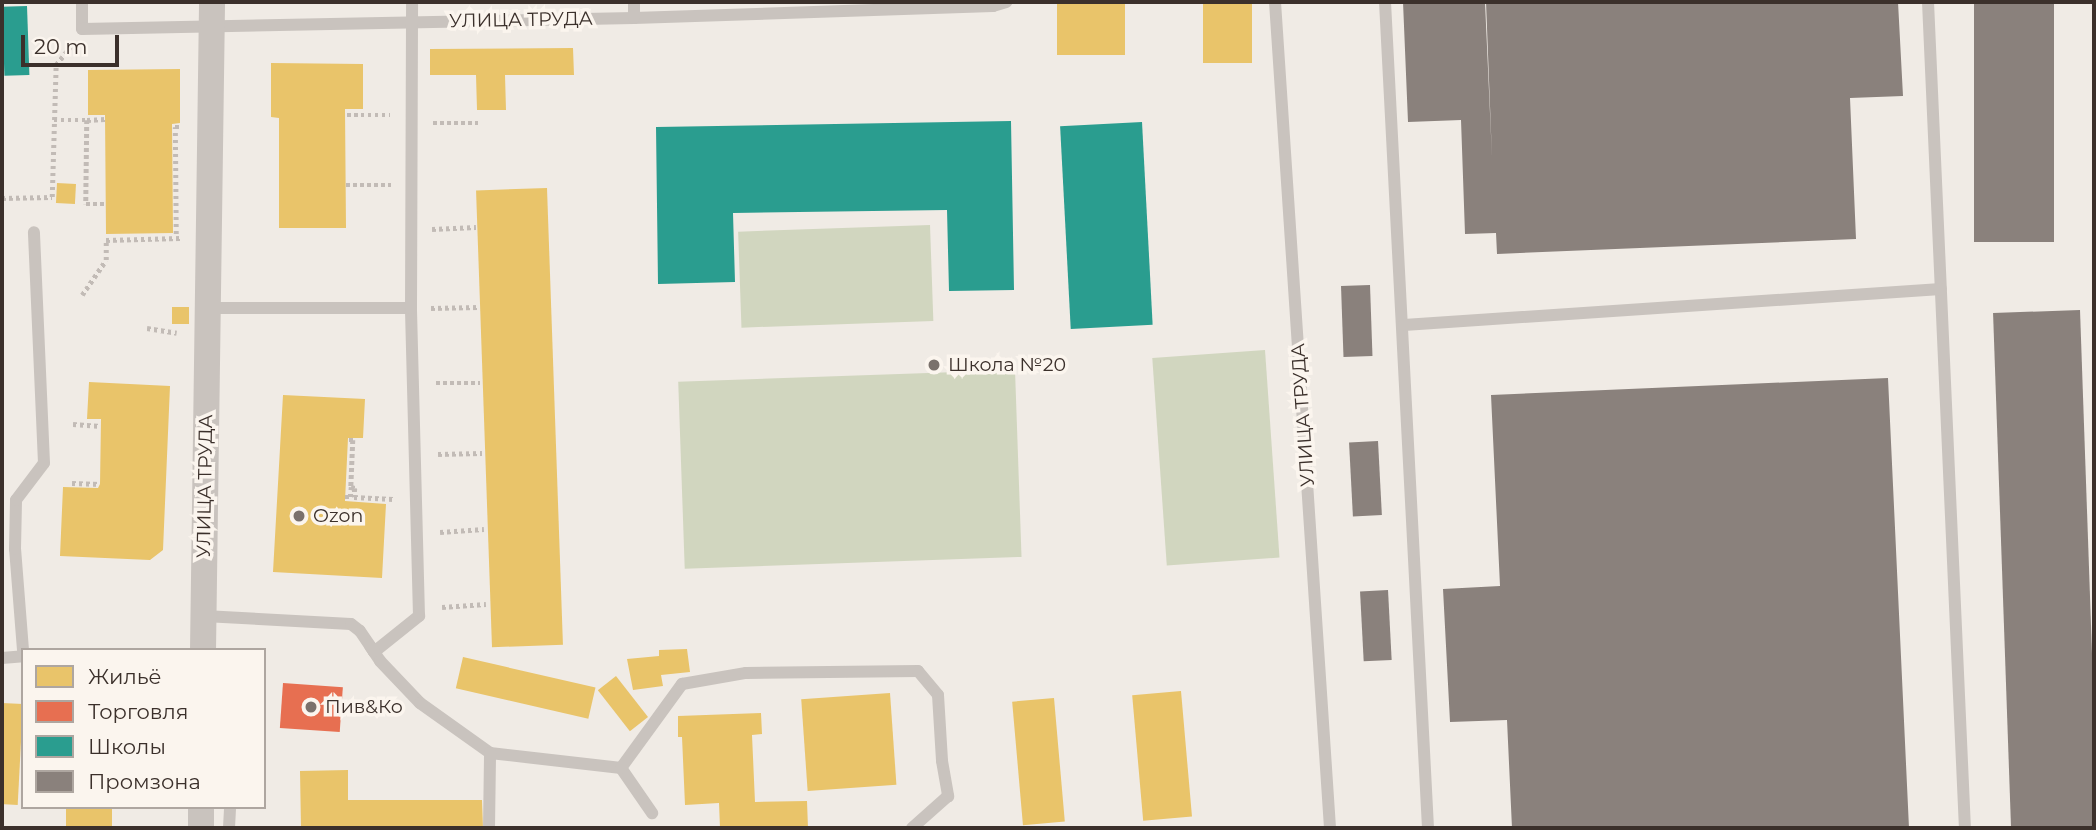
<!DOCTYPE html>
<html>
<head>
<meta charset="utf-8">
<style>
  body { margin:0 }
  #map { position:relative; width:2096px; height:830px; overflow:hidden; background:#f0ebe5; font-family:Montserrat,sans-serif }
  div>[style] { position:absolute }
  .green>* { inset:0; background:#d1d6bf; transform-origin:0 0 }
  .homes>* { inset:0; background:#e9c46a; transform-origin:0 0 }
  .shops>* { inset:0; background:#e76f51; transform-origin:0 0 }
  .schools>* { inset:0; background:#2a9d8f; transform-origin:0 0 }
  .industry>* { inset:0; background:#8a817c; transform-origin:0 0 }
  .path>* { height:4.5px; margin-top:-2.25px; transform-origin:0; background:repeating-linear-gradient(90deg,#c2bbb6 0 3.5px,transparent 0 7px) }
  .service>* { height:12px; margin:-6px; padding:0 6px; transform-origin:6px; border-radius:6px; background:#c9c3be }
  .minor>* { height:26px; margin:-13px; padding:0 13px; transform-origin:13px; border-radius:13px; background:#c9c3be }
  .dots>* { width:19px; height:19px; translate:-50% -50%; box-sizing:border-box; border:4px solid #fbf5ee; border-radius:50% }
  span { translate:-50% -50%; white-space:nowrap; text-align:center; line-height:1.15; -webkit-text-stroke:7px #fbf5ee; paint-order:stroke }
  .street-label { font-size:19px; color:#3b302b }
  .poi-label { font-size:19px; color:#3b302b }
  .left { translate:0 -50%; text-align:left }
  .frame { position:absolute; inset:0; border:4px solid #3b302b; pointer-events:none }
  .legend { position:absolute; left:21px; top:648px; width:245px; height:161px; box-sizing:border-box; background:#fbf5ee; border:2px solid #aea6a0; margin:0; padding:9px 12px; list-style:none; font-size:21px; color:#3b302b }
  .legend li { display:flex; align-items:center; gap:14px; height:35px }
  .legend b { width:35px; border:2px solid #aea6a0 }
  .scale { position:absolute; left:21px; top:35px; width:98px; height:32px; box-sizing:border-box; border:4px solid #3b302b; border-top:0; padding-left:9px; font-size:21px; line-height:24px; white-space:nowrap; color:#3b302b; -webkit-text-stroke:5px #fbf5ee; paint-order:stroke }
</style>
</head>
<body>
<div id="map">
  <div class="green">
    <div style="left:930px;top:225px;width:96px;height:192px;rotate:88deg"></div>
    <div style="left:1265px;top:350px;width:208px;height:113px;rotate:86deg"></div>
    <div style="left:1015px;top:370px;width:187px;height:337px;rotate:88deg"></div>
  </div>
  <div class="homes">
    <div style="left:1057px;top:2px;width:68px;height:53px"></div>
    <div style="left:1203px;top:2px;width:49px;height:61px"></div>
    <div style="clip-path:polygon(573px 48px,574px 75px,505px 75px,506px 110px,477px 110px,476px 75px,430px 75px,430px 49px)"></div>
    <div style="clip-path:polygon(271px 63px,363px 64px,363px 109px,345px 109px,346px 228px,279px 228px,279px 118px,271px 117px)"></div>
    <div style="clip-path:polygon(180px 69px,180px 123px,172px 124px,173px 233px,106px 234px,105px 115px,88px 115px,88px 70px)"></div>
    <div style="left:57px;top:183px;width:19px;height:20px;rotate:3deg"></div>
    <div style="left:547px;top:188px;width:457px;height:71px;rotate:88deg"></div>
    <div style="left:172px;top:307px;width:17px;height:17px"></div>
    <div style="clip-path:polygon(89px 382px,170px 386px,163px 550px,150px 560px,60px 556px,63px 487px,98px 488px,100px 484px,101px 419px,87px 419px)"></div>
    <div style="clip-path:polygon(283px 395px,365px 399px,363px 438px,348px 438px,345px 501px,386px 504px,382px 578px,273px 572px)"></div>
    <div style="clip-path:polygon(687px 649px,690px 672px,661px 675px,663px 686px,633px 690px,627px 659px,659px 656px,659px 650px)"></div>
    <div style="left:463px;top:657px;width:136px;height:32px;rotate:13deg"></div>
    <div style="left:616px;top:676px;width:52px;height:23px;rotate:52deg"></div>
    <div style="left:1181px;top:691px;width:126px;height:49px;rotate:85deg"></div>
    <div style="left:890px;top:693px;width:92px;height:89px;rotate:86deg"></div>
    <div style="left:1054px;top:698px;width:124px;height:42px;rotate:85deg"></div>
    <div style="left:2px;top:703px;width:21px;height:101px;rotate:3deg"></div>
    <div style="clip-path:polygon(761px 713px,762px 734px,752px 735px,755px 802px,807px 801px,808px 828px,720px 828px,719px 803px,685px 805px,682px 737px,678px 737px,678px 716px)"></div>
    <div style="clip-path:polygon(348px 770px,348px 800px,482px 800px,483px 828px,301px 828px,300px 771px)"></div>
    <div style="left:66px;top:807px;width:46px;height:21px"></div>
  </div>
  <div class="shops">
    <div style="left:283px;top:683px;width:60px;height:45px;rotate:4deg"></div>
  </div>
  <div class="schools">
    <div style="left:27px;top:6px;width:69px;height:25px;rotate:88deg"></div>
    <div style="clip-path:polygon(1011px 121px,1014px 290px,949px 291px,947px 210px,733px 213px,735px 282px,658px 284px,656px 127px)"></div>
    <div style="left:1142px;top:122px;width:203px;height:82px;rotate:87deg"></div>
  </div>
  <div class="industry">
    <div style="clip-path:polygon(1403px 2px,1485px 2px,1492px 158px,1486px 2px,1898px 2px,1903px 96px,1850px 98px,1856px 239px,1497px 254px,1496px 233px,1465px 234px,1461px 120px,1408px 122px)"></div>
    <div style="left:1974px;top:2px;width:80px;height:240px"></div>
    <div style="left:1370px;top:285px;width:71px;height:29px;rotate:88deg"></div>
    <div style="left:2080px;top:310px;width:518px;height:87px;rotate:88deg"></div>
    <div style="clip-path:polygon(1888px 378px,1909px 828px,1512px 828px,1507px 720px,1450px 722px,1443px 589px,1500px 586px,1491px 395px)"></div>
    <div style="left:1378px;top:441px;width:74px;height:29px;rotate:87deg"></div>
    <div style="left:1388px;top:590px;width:70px;height:28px;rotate:87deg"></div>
  </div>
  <div class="path">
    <div style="left:347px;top:115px;width:43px"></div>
    <div style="left:54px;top:120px;width:33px"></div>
    <div style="left:87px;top:120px;width:84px;rotate:90.7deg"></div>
    <div style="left:86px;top:204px;width:20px"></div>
    <div style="left:87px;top:120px;width:18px;rotate:-3deg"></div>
    <div style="left:433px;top:123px;width:47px"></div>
    <div style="left:346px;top:185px;width:45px"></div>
    <div style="left:2px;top:198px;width:50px;rotate:-1.1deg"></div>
    <div style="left:52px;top:197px;width:132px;rotate:-88.3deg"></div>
    <div style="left:56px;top:65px;width:23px;rotate:-52deg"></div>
    <div style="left:432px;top:229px;width:44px;rotate:-2.6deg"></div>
    <div style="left:176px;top:234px;width:107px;rotate:-90.5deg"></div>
    <div style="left:175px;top:127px;width:7px"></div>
    <div style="left:82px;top:295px;width:42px;rotate:-55.6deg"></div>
    <div style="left:106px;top:260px;width:20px;rotate:-90deg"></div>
    <div style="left:106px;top:240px;width:74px;rotate:-1.5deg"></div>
    <div style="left:431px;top:308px;width:48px;rotate:-1.2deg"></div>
    <div style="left:147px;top:328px;width:30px;rotate:9deg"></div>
    <div style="left:436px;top:383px;width:44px"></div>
    <div style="left:73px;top:424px;width:28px;rotate:4deg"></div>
    <div style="left:349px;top:440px;width:4px"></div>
    <div style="left:353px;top:440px;width:47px;rotate:92.4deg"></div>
    <div style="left:438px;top:454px;width:44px;rotate:-1.3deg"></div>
    <div style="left:72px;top:483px;width:28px;rotate:2deg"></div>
    <div style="left:345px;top:497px;width:5px"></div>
    <div style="left:350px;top:497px;width:10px;rotate:-84deg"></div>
    <div style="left:351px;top:487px;width:4px;rotate:14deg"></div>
    <div style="left:355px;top:488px;width:9px;rotate:96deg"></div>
    <div style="left:354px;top:497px;width:39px;rotate:3deg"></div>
    <div style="left:440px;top:532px;width:44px;rotate:-3.9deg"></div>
    <div style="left:442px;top:607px;width:44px;rotate:-3.9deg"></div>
  </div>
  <div class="service">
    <div style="left:82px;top:2px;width:27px;rotate:90deg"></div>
    <div style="left:82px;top:29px;width:552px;rotate:-1.14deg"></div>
    <div style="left:634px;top:18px;width:359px;rotate:-1.9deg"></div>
    <div style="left:993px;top:6px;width:14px;rotate:-17deg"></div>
    <div style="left:634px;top:2px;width:16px;rotate:90deg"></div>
    <div style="left:1275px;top:2px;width:828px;rotate:86.19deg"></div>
    <div style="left:1385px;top:2px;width:827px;rotate:87.02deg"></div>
    <div style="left:1928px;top:2px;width:827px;rotate:87.44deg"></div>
    <div style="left:208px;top:308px;width:203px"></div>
    <div style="left:1404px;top:325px;width:538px;rotate:-3.84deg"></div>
    <div style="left:204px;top:616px;width:147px;rotate:3.1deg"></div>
    <div style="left:351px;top:624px;width:11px;rotate:38deg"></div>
    <div style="left:360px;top:631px;width:25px;rotate:56deg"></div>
    <div style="left:374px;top:652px;width:58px;rotate:-38.7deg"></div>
    <div style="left:419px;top:616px;width:308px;rotate:-91.5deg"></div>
    <div style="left:411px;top:308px;width:306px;rotate:-89.8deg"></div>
    <div style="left:370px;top:646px;width:18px;rotate:56deg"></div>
    <div style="left:380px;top:661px;width:58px;rotate:46.4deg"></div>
    <div style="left:420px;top:703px;width:86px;rotate:35.5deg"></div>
    <div style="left:490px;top:753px;width:132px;rotate:6.5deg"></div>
    <div style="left:621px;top:768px;width:55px;rotate:55.4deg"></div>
    <div style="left:23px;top:650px;width:101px;rotate:-94.5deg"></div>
    <div style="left:15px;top:549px;width:49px;rotate:-88.8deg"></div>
    <div style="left:16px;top:500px;width:46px;rotate:-52.9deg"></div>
    <div style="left:44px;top:463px;width:231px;rotate:-92.5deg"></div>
    <div style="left:2px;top:658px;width:21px;rotate:-5deg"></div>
    <div style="left:621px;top:768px;width:104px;rotate:-54deg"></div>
    <div style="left:682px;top:684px;width:65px;rotate:-9.8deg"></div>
    <div style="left:746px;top:673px;width:172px;rotate:-0.7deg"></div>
    <div style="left:918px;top:671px;width:31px;rotate:50deg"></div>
    <div style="left:938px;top:695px;width:66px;rotate:86.5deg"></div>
    <div style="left:942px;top:761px;width:36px;rotate:80deg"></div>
    <div style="left:948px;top:796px;width:48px;rotate:138.4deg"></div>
    <div style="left:229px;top:828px;width:21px;rotate:-87deg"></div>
    <div style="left:489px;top:828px;width:75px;rotate:-89.2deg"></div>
  </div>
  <div class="minor">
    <div style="left:203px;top:650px;width:648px;rotate:-89.2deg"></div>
    <div style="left:201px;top:828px;width:21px;rotate:-90deg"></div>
  </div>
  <div class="dots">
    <div style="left:934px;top:365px;background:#7a716c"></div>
    <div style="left:299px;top:516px;background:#7a716c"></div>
    <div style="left:311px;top:707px;background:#7a716c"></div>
  </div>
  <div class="street-label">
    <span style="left:521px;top:20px;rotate:-1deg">УЛИЦА ТРУДА</span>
    <span style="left:1303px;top:415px;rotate:-94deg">УЛИЦА ТРУДА</span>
    <span style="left:205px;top:486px;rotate:-89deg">УЛИЦА ТРУДА</span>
  </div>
  <div class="poi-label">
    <span class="left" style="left:948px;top:365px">Школа №20</span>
    <span class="left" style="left:313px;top:516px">Ozon</span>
    <span class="left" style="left:325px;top:707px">Пив&amp;Ко</span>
  </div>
  <div class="frame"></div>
  <ul class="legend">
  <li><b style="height:19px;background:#e9c46a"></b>Жильё</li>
  <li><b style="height:19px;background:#e76f51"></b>Торговля</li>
  <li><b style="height:19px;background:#2a9d8f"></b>Школы</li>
  <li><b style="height:19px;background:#8a817c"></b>Промзона</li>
  </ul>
  <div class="scale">20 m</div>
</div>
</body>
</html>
